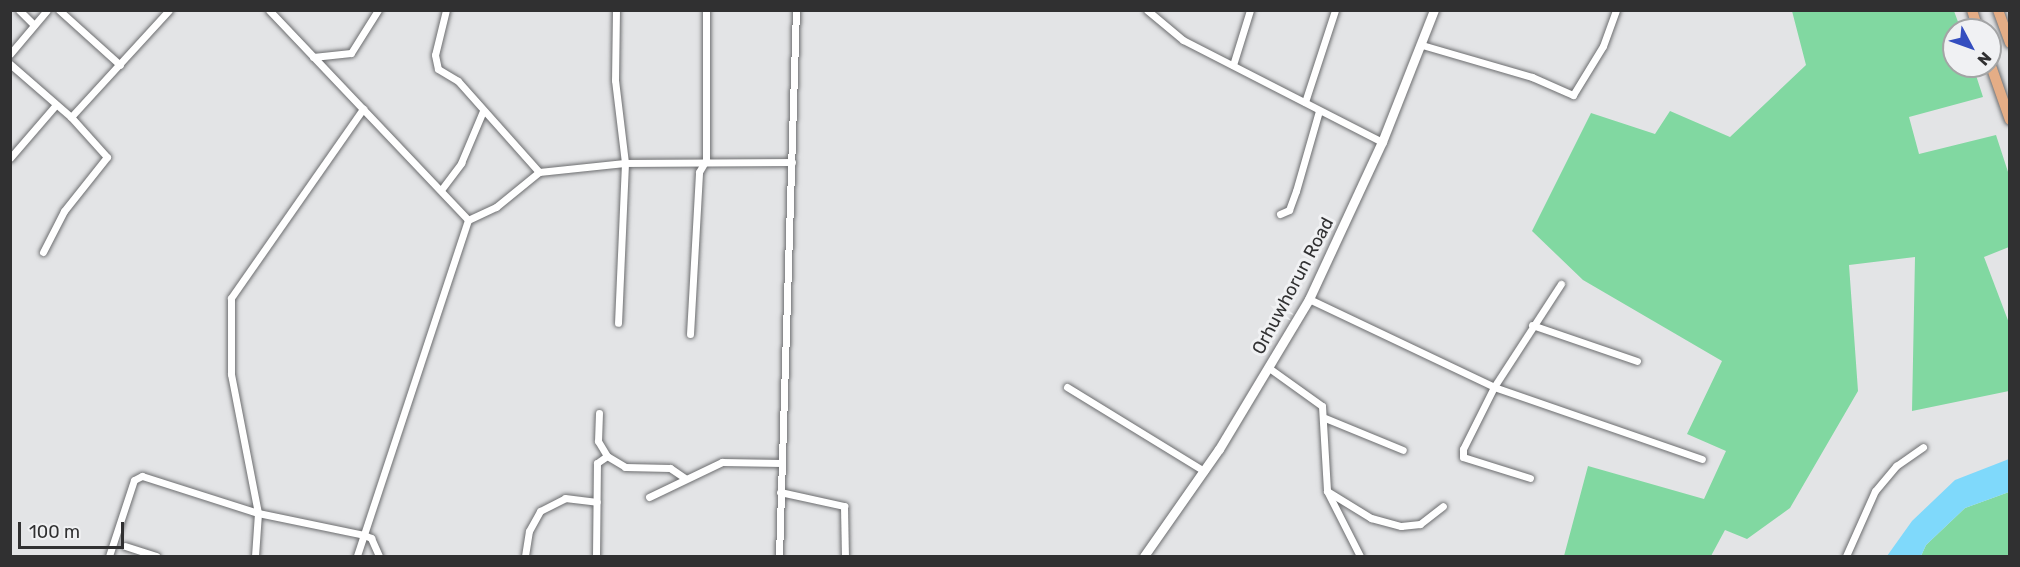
<!DOCTYPE html>
<html>
<head>
<meta charset="utf-8">
<style>
  body { margin:0 }
  #map { position:relative; width:2020px; height:567px; overflow:hidden; background:#e3e4e6; font-family:Rubik,sans-serif }
  div>[style] { position:absolute }
  .green>* { inset:0; background:#81d8a1 }
  .water>* { inset:0; background:#7fd9fb }
  .roads { filter:drop-shadow(0 0 2px #6c6d6f) drop-shadow(0 0 2px #6c6d6f) }
  .street>* { height:7px; margin:-3.5px; padding:0 3.5px; transform-origin:3.5px; border-radius:3.5px; background:#fff }
  .secondary>* { height:9px; margin:-4.5px; padding:0 4.5px; transform-origin:4.5px; border-radius:4.5px; background:#fff }
  .primary>* { height:10px; margin:-5px; padding:0 5px; transform-origin:5px; border-radius:5px; background:#e4ad86 }
  span { translate:-50% -50%; white-space:nowrap; text-align:center; line-height:1.15; -webkit-text-stroke:6px #f0f1f3; paint-order:stroke }
  .street-label { font-size:18px; color:#303031 }
  .frame { position:absolute; inset:0; border:12px solid #303031; pointer-events:none }
  .north { position:absolute; left:1942px; top:18px; width:60px; height:60px; box-sizing:border-box; background:#f0f1f3; border:2px solid #a3a4a5; border-radius:50%; rotate:131deg; font-size:16px; font-weight:700; line-height:24px; text-align:center; color:#303031 }
  .north::after { content:''; display:block; margin:auto; width:21px; height:27px; background:#344ebf; clip-path:polygon(50% 0,100% 100%,50% 72%,0 100%) }
  .scale { position:absolute; left:18px; top:522px; width:106px; height:27px; box-sizing:border-box; border:3px solid #303031; border-top:0; padding-left:8px; font-size:18px; line-height:21px; white-space:nowrap; color:#303031; -webkit-text-stroke:4px #f0f1f3; paint-order:stroke }
</style>
</head>
<body>
<div id="map">
  <div class="green">
    <div style="clip-path:polygon(1792px 11px,1954px 11px,1961px 30px,1954px 30px,1954px 66px,1973px 66px,1983px 97px,1909px 117px,1919px 154px,1996px 135px,2009px 175px,2009px 247px,1984px 257px,2009px 323px,2009px 391px,1912px 411px,1915px 257px,1849px 265px,1858px 391px,1790px 508px,1747px 539px,1725px 530px,1711px 556px,1564px 556px,1588px 466px,1704px 499px,1726px 451px,1687px 434px,1722px 361px,1583px 280px,1532px 231px,1591px 113px,1655px 134px,1670px 111px,1730px 137px,1806px 65px)"></div>
    <div style="clip-path:polygon(2009px 492px,2009px 556px,1921px 556px,1926px 545px,1965px 508px)"></div>
  </div>
  <div class="water">
    <div style="clip-path:polygon(2009px 459px,2009px 492px,1965px 508px,1926px 545px,1921px 556px,1887px 556px,1912px 521px,1955px 480px)"></div>
  </div>
  <div class="roads">
    <div class="street">
      <div style="left:19px;top:10px;width:21px;rotate:45deg"></div>
      <div style="left:59px;top:10px;width:82px;rotate:42deg"></div>
      <div style="left:269px;top:10px;width:289px;rotate:46.5deg"></div>
      <div style="left:468px;top:220px;width:354px;rotate:108.3deg"></div>
      <div style="left:446px;top:10px;width:46px;rotate:103.7deg"></div>
      <div style="left:435px;top:55px;width:14px;rotate:78deg"></div>
      <div style="left:438px;top:69px;width:23px;rotate:31deg"></div>
      <div style="left:458px;top:81px;width:122px;rotate:48.3deg"></div>
      <div style="left:539px;top:172px;width:86px;rotate:-6deg"></div>
      <div style="left:625px;top:163px;width:160px;rotate:92.5deg"></div>
      <div style="left:616px;top:10px;width:70px;rotate:90.8deg"></div>
      <div style="left:615px;top:80px;width:84px;rotate:83.1deg"></div>
      <div style="left:625px;top:163px;width:167px;rotate:-0.3deg"></div>
      <div style="left:1147px;top:10px;width:47px;rotate:39.8deg"></div>
      <div style="left:1183px;top:40px;width:224px;rotate:27.1deg"></div>
      <div style="left:1422px;top:45px;width:115px;rotate:16.2deg"></div>
      <div style="left:1532px;top:77px;width:45px;rotate:23.7deg"></div>
      <div style="left:1573px;top:95px;width:57px;rotate:-58.5deg"></div>
      <div style="left:1603px;top:46px;width:38px;rotate:-70deg"></div>
      <div style="left:10px;top:54px;width:57px;rotate:-49.9deg"></div>
      <div style="left:313px;top:57px;width:38px;rotate:-6deg"></div>
      <div style="left:351px;top:53px;width:51px;rotate:-57.9deg"></div>
      <div style="left:10px;top:64px;width:81px;rotate:41deg"></div>
      <div style="left:71px;top:117px;width:145px;rotate:-47.5deg"></div>
      <div style="left:1233px;top:65px;width:58px;rotate:-72.8deg"></div>
      <div style="left:1305px;top:102px;width:97px;rotate:-71.9deg"></div>
      <div style="left:10px;top:158px;width:67px;rotate:-49.2deg"></div>
      <div style="left:441px;top:190px;width:34px;rotate:-53deg"></div>
      <div style="left:461px;top:163px;width:56px;rotate:-67.1deg"></div>
      <div style="left:1280px;top:214px;width:10px;rotate:-24deg"></div>
      <div style="left:1289px;top:210px;width:20px;rotate:-70deg"></div>
      <div style="left:1296px;top:191px;width:83px;rotate:-74deg"></div>
      <div style="left:468px;top:220px;width:31px;rotate:-25deg"></div>
      <div style="left:496px;top:207px;width:55px;rotate:-39.1deg"></div>
      <div style="left:43px;top:252px;width:46px;rotate:-62.9deg"></div>
      <div style="left:64px;top:211px;width:69px;rotate:-51.5deg"></div>
      <div style="left:107px;top:157px;width:54px;rotate:-132deg"></div>
      <div style="left:1309px;top:299px;width:205px;rotate:25.4deg"></div>
      <div style="left:1494px;top:387px;width:220px;rotate:19.1deg"></div>
      <div style="left:1532px;top:325px;width:111px;rotate:18.9deg"></div>
      <div style="left:690px;top:334px;width:162px;rotate:-86.8deg"></div>
      <div style="left:699px;top:172px;width:14px;rotate:-60deg"></div>
      <div style="left:706px;top:160px;width:150px;rotate:-90deg"></div>
      <div style="left:1269px;top:368px;width:65px;rotate:35.6deg"></div>
      <div style="left:1322px;top:406px;width:85px;rotate:86.6deg"></div>
      <div style="left:1327px;top:491px;width:73px;rotate:63.1deg"></div>
      <div style="left:1067px;top:387px;width:161px;rotate:31.5deg"></div>
      <div style="left:599px;top:413px;width:28px;rotate:92deg"></div>
      <div style="left:598px;top:441px;width:17px;rotate:59deg"></div>
      <div style="left:607px;top:456px;width:21px;rotate:31deg"></div>
      <div style="left:625px;top:467px;width:45px;rotate:1.3deg"></div>
      <div style="left:670px;top:468px;width:18px;rotate:34deg"></div>
      <div style="left:1325px;top:418px;width:84px;rotate:22.3deg"></div>
      <div style="left:1530px;top:478px;width:70px;rotate:-162.6deg"></div>
      <div style="left:1463px;top:457px;width:8px;rotate:-90deg"></div>
      <div style="left:1463px;top:449px;width:69px;rotate:-63.4deg"></div>
      <div style="left:1494px;top:387px;width:123px;rotate:-57deg"></div>
      <div style="left:1327px;top:491px;width:52px;rotate:31.5deg"></div>
      <div style="left:1371px;top:518px;width:31px;rotate:15deg"></div>
      <div style="left:1401px;top:526px;width:19px;rotate:-6deg"></div>
      <div style="left:1420px;top:524px;width:29px;rotate:-38deg"></div>
      <div style="left:780px;top:492px;width:66px;rotate:12.3deg"></div>
      <div style="left:844px;top:506px;width:50px;rotate:88.9deg"></div>
      <div style="left:649px;top:497px;width:81px;rotate:-25.6deg"></div>
      <div style="left:722px;top:462px;width:60px;rotate:1deg"></div>
      <div style="left:125px;top:546px;width:33px;rotate:18deg"></div>
      <div style="left:109px;top:556px;width:80px;rotate:-71.8deg"></div>
      <div style="left:134px;top:480px;width:9px;rotate:-27deg"></div>
      <div style="left:142px;top:476px;width:122px;rotate:17.7deg"></div>
      <div style="left:258px;top:513px;width:108px;rotate:11.7deg"></div>
      <div style="left:364px;top:535px;width:8px;rotate:23deg"></div>
      <div style="left:371px;top:538px;width:20px;rotate:66deg"></div>
      <div style="left:255px;top:556px;width:43px;rotate:-86deg"></div>
      <div style="left:258px;top:513px;width:142px;rotate:-101deg"></div>
      <div style="left:231px;top:374px;width:76px;rotate:-90deg"></div>
      <div style="left:231px;top:298px;width:231px;rotate:-55.1deg"></div>
      <div style="left:525px;top:556px;width:25px;rotate:-81deg"></div>
      <div style="left:529px;top:531px;width:23px;rotate:-61deg"></div>
      <div style="left:540px;top:511px;width:28px;rotate:-27deg"></div>
      <div style="left:565px;top:498px;width:32px;rotate:7deg"></div>
      <div style="left:596px;top:556px;width:93px;rotate:-89.4deg"></div>
      <div style="left:597px;top:463px;width:12px;rotate:-35deg"></div>
      <div style="left:779px;top:556px;width:546px;rotate:-88.22deg"></div>
      <div style="left:1846px;top:556px;width:71px;rotate:-66deg"></div>
      <div style="left:1875px;top:491px;width:33px;rotate:-50deg"></div>
      <div style="left:1896px;top:466px;width:33px;rotate:-35deg"></div>
    </div>
    <div class="secondary">
      <div style="left:1144px;top:556px;width:131px;rotate:-55deg"></div>
      <div style="left:1219px;top:449px;width:175px;rotate:-59deg"></div>
      <div style="left:1309px;top:299px;width:173px;rotate:-65.1deg"></div>
      <div style="left:1382px;top:142px;width:142px;rotate:-68.5deg"></div>
    </div>
    <div class="primary">
      <div style="left:1972px;top:10px;width:21px;rotate:73deg"></div>
      <div style="left:1998px;top:10px;width:35px;rotate:70deg"></div>
      <div style="left:1990px;top:63px;width:60px;rotate:70.7deg"></div>
    </div>
  </div>
  <div class="street-label">
    <span style="left:1293px;top:286px;rotate:-62deg">Orhuwhorun Road</span>
  </div>
  <div class="frame"></div>
  <div class="north">N</div>
  <div class="scale">100 m</div>
</div>
</body>
</html>
